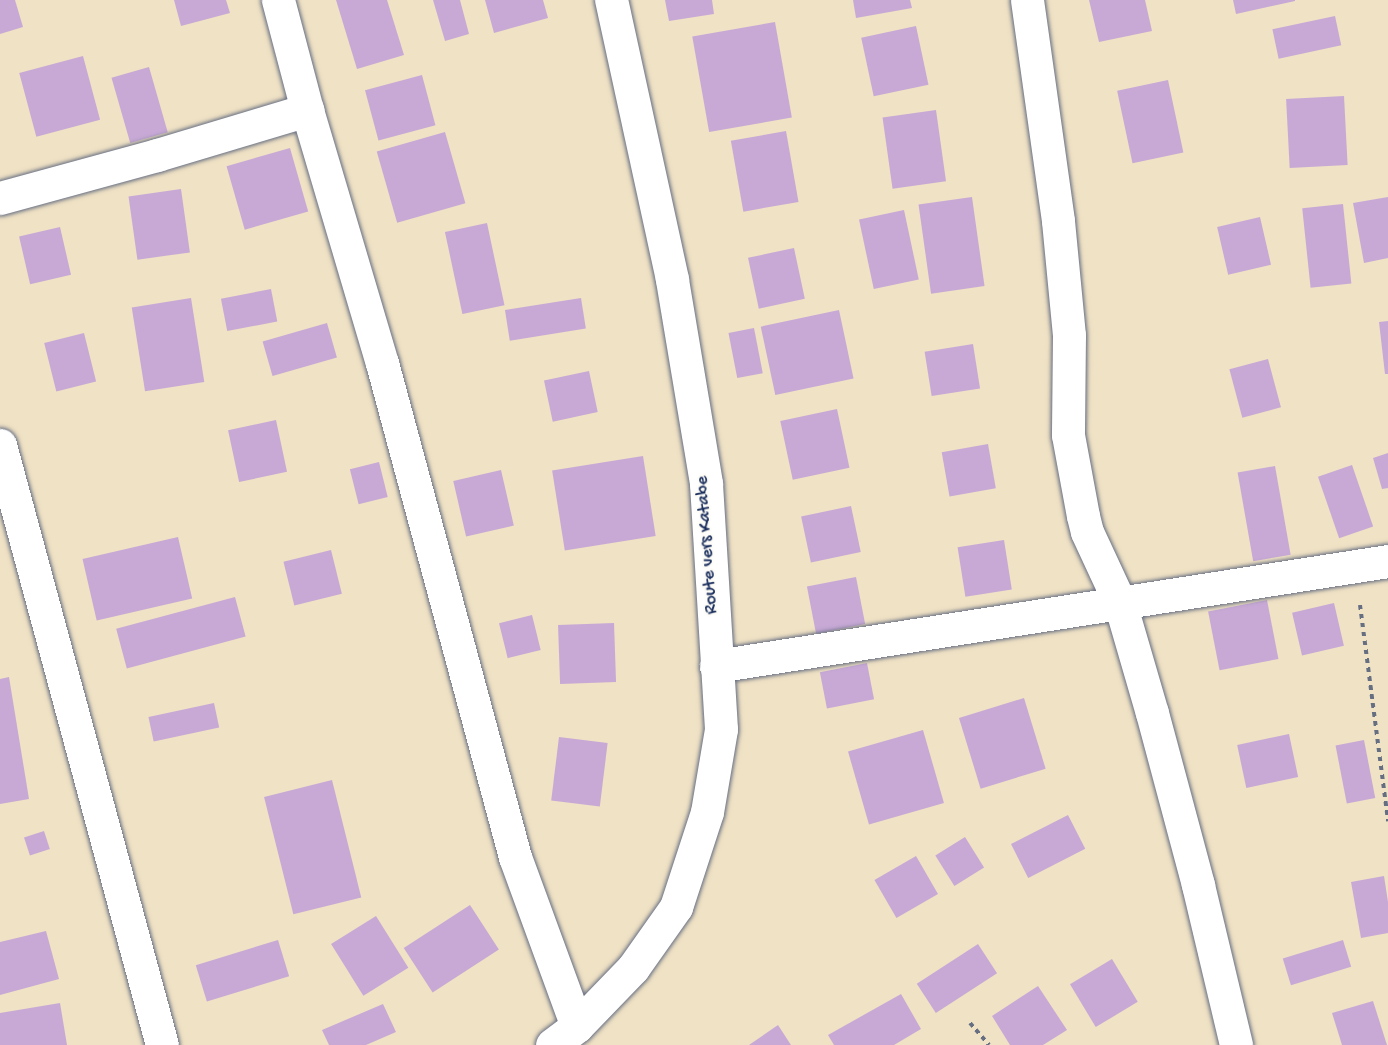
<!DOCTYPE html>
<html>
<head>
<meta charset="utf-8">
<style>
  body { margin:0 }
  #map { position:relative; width:1388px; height:1045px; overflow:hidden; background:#f0e2c4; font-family:"Gochi Hand",sans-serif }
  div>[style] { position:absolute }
  .building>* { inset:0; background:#c8a9d6; transform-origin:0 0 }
  .path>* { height:4px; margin-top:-2px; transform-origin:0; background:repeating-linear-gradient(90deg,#666e82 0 4.5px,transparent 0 9px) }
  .roads { filter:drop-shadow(0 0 2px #666e82) drop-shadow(0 0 2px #666e82) }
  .street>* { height:33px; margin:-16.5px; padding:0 16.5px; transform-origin:16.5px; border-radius:16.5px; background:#fff }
  .secondary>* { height:33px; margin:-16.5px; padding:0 16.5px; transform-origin:16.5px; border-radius:16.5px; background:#fff }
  span { translate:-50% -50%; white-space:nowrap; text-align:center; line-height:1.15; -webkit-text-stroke:4.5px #fdfcf7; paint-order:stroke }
  .street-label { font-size:18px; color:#1b2f5e }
</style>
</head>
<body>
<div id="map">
  <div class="building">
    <div style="clip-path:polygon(0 0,15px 0,23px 27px,0 34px)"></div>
    <div style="clip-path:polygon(174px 0,226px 0,230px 13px,181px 26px)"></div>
    <div style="clip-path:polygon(336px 0,387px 0,404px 55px,357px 69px)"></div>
    <div style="clip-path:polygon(433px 0,460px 0,469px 34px,445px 41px)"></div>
    <div style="clip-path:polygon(485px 0,543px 0,548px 18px,494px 33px)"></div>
    <div style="clip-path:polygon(665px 0,712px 0,714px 14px,669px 21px)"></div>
    <div style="clip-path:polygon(853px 0,910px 0,912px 8px,856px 18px)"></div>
    <div style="clip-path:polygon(1089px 0,1145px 0,1152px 31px,1099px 42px)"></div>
    <div style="clip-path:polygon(1233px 0,1295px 0,1295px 1px,1236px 14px)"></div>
    <div style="left:1335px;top:16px;width:30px;height:64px;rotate:78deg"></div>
    <div style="left:775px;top:22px;width:97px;height:84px;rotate:80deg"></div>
    <div style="left:916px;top:26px;width:60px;height:56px;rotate:78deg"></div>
    <div style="left:83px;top:56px;width:66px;height:66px;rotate:75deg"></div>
    <div style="left:149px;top:67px;width:68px;height:39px;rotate:74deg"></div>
    <div style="left:422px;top:75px;width:52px;height:59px;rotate:75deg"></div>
    <div style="left:1168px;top:80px;width:74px;height:52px;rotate:78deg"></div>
    <div style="left:1344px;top:96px;width:69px;height:58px;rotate:87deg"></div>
    <div style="left:936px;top:110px;width:72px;height:54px;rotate:82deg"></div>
    <div style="left:786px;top:131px;width:72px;height:56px;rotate:80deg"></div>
    <div style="left:445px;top:132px;width:74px;height:71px;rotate:74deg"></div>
    <div style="left:290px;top:148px;width:66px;height:66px;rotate:74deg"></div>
    <div style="left:181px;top:189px;width:64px;height:53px;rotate:82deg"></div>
    <div style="left:972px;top:197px;width:90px;height:54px;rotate:82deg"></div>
    <div style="clip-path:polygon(1388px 197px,1388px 258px,1364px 263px,1353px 203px)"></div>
    <div style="left:1343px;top:204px;width:80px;height:41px;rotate:84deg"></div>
    <div style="left:904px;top:210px;width:71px;height:46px;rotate:78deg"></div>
    <div style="left:1260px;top:217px;width:49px;height:44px;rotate:77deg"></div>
    <div style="left:487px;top:223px;width:84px;height:43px;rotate:78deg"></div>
    <div style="left:60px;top:227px;width:49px;height:42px;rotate:77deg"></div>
    <div style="left:794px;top:248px;width:52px;height:47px;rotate:78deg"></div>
    <div style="left:271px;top:289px;width:33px;height:51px;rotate:79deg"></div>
    <div style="left:191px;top:298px;width:85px;height:60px;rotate:81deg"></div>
    <div style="left:581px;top:298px;width:31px;height:77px;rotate:81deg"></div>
    <div style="left:839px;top:310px;width:70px;height:80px;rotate:78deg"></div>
    <div style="clip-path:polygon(1388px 321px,1388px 374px,1385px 374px,1379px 322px)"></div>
    <div style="left:327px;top:323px;width:36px;height:67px;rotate:74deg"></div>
    <div style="left:754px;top:328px;width:46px;height:26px;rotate:79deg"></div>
    <div style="left:84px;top:333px;width:50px;height:41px;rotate:76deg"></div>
    <div style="left:973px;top:344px;width:45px;height:49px;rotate:81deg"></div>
    <div style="left:1268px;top:359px;width:50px;height:40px;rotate:75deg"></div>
    <div style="left:589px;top:371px;width:42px;height:46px;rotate:78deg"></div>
    <div style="left:837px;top:409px;width:60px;height:58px;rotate:78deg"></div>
    <div style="left:276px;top:420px;width:53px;height:49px;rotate:78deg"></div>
    <div style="left:988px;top:444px;width:45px;height:47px;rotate:80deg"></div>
    <div style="clip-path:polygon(1388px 453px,1388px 488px,1382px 489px,1373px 458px)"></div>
    <div style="left:643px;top:456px;width:81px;height:92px;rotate:81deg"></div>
    <div style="left:379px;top:462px;width:36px;height:30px;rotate:76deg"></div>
    <div style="left:1352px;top:465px;width:65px;height:36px;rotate:71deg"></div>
    <div style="left:1275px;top:466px;width:90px;height:38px;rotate:80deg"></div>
    <div style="left:501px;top:470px;width:57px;height:49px;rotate:77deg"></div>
    <div style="left:851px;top:506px;width:47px;height:51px;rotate:78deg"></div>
    <div style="left:178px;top:537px;width:63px;height:98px;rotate:77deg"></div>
    <div style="left:1004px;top:540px;width:50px;height:47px;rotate:81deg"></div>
    <div style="left:331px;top:550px;width:45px;height:49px;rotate:76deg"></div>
    <div style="left:856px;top:577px;width:48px;height:50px;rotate:79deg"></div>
    <div style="left:235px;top:597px;width:41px;height:123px;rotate:75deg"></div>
    <div style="left:1267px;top:600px;width:60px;height:60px;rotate:79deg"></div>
    <div style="left:1334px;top:603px;width:44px;height:43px;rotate:77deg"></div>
    <div style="left:532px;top:615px;width:36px;height:34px;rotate:76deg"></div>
    <div style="left:614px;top:623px;width:59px;height:56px;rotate:88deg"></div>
    <div style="left:867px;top:663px;width:37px;height:48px;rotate:79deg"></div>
    <div style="clip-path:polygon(9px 677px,29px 799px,0 804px,0 679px)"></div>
    <div style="left:1024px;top:698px;width:74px;height:68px;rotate:73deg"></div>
    <div style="left:214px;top:703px;width:25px;height:67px;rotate:78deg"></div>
    <div style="left:923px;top:730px;width:76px;height:78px;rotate:74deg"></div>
    <div style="left:1289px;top:734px;width:44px;height:53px;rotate:78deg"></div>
    <div style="left:559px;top:737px;width:49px;height:64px;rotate:7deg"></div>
    <div style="left:1364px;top:740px;width:59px;height:29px;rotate:79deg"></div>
    <div style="left:332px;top:780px;width:121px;height:70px;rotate:76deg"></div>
    <div style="left:1068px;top:815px;width:38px;height:64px;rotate:63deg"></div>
    <div style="left:44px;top:831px;width:19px;height:21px;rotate:72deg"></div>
    <div style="left:965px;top:837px;width:36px;height:35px;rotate:58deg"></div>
    <div style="left:916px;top:856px;width:44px;height:48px;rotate:60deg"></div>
    <div style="clip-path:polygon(1384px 876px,1388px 902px,1388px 933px,1361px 938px,1351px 882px)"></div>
    <div style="left:470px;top:905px;width:53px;height:79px;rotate:57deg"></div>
    <div style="left:376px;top:916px;width:61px;height:53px;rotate:58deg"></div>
    <div style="clip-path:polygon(46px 931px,59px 979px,0 995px,0 942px)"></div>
    <div style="left:278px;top:940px;width:38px;height:86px;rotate:73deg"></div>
    <div style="left:1343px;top:940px;width:28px;height:63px;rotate:73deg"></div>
    <div style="left:978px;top:944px;width:35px;height:73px;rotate:57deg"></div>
    <div style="left:1112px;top:959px;width:50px;height:49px;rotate:59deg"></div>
    <div style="clip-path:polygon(1038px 986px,1067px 1030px,1043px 1045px,1010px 1045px,992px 1016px)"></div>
    <div style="clip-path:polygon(901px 994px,921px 1029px,894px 1045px,834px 1045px,828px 1035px)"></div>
    <div style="clip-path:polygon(1373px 1001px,1387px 1045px,1342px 1045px,1332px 1013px)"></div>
    <div style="clip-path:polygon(60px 1003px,67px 1045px,0 1045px,0 1013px)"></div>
    <div style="clip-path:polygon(383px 1004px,396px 1032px,366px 1045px,329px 1045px,322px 1030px)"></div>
    <div style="clip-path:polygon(778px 1025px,791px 1045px,749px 1045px)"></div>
  </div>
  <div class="path">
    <div style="left:1360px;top:605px;width:218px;rotate:82.6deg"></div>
    <div style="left:970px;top:1023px;width:29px;rotate:49deg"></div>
  </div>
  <div class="roads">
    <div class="street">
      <div style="left:278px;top:0;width:114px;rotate:75.2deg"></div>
      <div style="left:307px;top:110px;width:264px;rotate:73.5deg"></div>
      <div style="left:382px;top:363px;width:512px;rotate:74.93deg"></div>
      <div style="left:515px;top:857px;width:180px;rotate:69.9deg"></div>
      <div style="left:1027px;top:0;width:223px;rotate:82deg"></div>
      <div style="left:1058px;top:221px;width:115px;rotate:84.5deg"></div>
      <div style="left:1069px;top:335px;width:100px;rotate:90.6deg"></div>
      <div style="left:1068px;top:435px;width:82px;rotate:79.5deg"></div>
      <div style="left:1083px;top:516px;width:16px;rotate:76deg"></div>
      <div style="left:1087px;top:532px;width:78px;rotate:65.1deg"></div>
      <div style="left:1120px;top:603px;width:115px;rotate:73.8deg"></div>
      <div style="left:1152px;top:713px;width:178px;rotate:75deg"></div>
      <div style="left:1198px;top:885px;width:164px;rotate:76.6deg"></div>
      <div style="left:0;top:198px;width:163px;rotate:-15.3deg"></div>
      <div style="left:157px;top:155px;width:157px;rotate:-16.7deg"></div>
      <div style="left:0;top:445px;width:621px;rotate:74.89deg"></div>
      <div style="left:716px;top:666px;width:680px;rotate:-8.88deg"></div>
    </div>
    <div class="secondary">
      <div style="left:552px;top:1045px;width:31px;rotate:-37deg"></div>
      <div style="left:577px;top:1026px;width:81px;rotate:-46deg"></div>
      <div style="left:633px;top:968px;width:75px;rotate:-54.8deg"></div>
      <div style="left:676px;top:907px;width:100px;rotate:-71.9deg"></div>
      <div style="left:707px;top:812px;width:84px;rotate:-80.4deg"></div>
      <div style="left:721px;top:729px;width:246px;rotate:-93.5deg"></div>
      <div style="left:706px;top:483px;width:207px;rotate:-99.5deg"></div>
      <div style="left:672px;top:279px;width:286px;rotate:-102.3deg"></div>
    </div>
  </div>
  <div class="street-label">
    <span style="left:708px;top:545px;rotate:-94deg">Route vers Katabe</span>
  </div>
</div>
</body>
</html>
